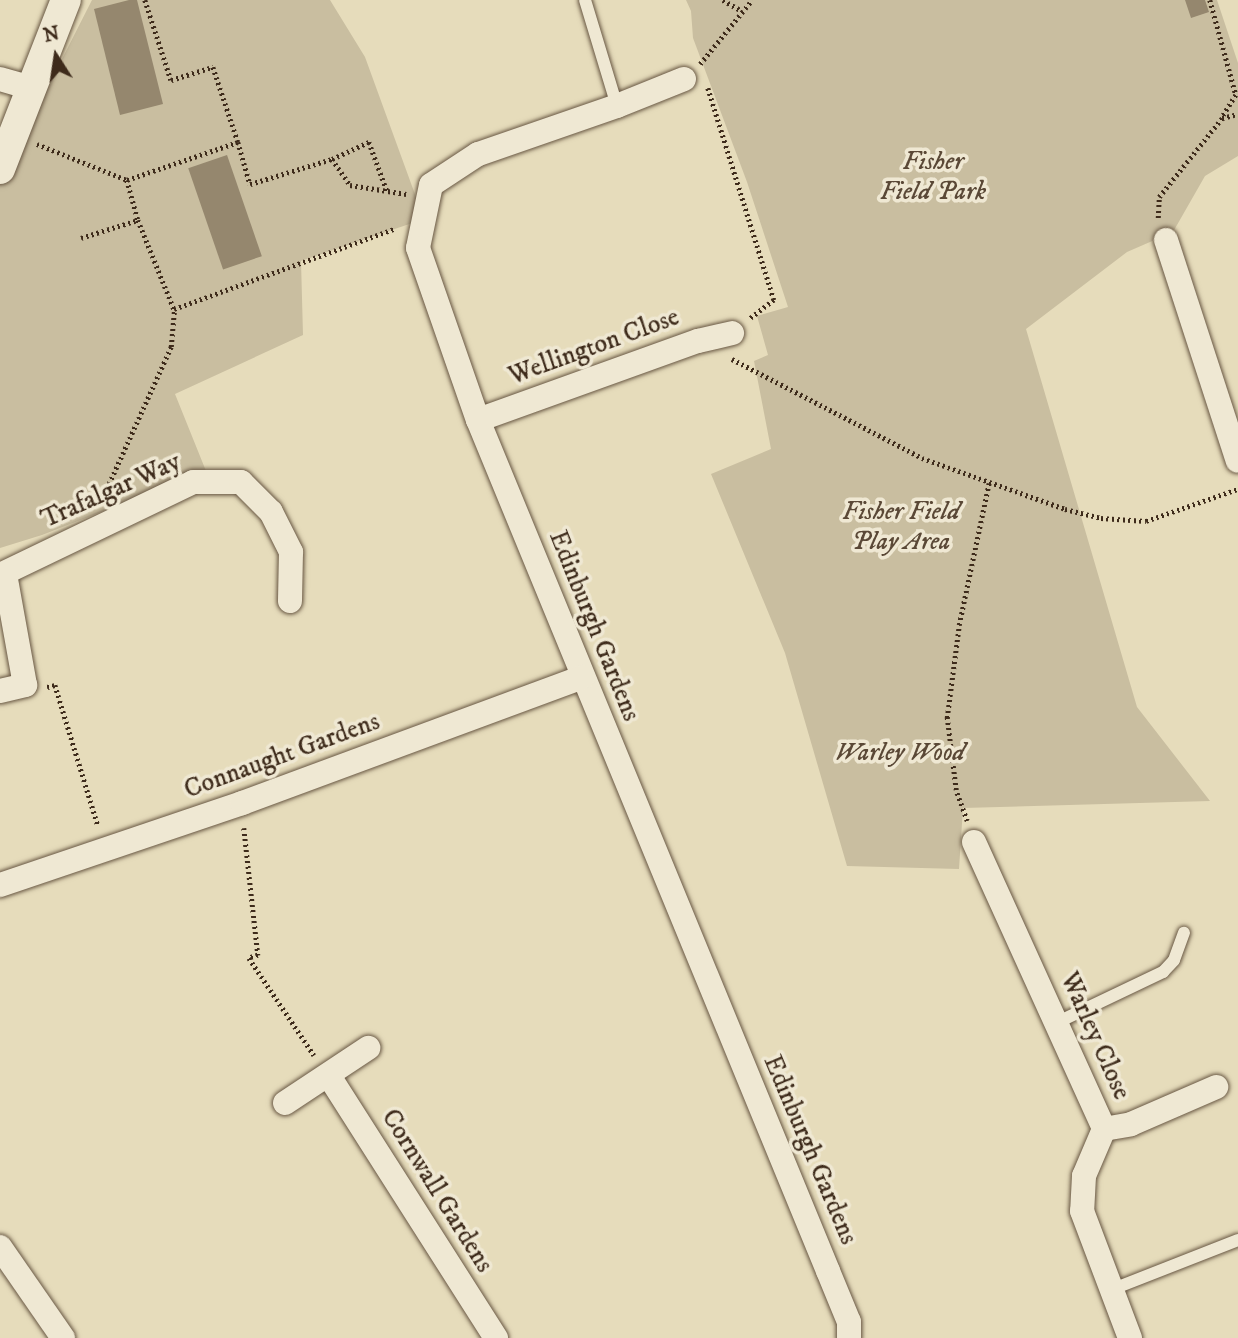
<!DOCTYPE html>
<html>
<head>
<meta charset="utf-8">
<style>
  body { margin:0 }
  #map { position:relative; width:1238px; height:1338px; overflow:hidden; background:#e6dcbb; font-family:"IM FELL DW Pica",serif }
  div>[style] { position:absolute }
  .green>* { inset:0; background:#c9bea0 }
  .building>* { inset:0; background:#95876e; transform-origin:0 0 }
  .path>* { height:4.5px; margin-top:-2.25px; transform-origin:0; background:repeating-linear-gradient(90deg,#3e2b1b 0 2px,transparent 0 5.5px) }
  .roads { filter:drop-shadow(0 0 2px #685743) drop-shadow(0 0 2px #685743) }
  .service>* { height:12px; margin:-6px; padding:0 6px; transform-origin:6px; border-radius:6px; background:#efe8d3 }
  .minor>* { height:24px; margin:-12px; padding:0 12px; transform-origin:12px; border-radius:12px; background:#efe8d3 }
  .tertiary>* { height:30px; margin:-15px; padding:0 15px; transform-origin:15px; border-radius:15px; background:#efe8d3 }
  span { translate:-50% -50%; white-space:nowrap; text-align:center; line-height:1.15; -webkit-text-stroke:7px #efe8d3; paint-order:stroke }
  .park-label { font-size:26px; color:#5a4836; font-style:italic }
  .street-label { font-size:26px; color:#3e2b1b }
  .north { position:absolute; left:21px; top:21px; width:70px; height:70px; -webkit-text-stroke:5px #efe8d3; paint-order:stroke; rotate:348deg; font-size:19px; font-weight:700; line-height:28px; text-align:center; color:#3e2b1b }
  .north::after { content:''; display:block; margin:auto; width:24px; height:32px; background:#3e2b1b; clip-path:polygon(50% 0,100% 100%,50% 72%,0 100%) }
</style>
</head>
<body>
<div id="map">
  <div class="green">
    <div style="clip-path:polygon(92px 0,330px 0,365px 57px,424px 219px,301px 261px,303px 335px,175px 394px,206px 471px,42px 535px,0 548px,0 181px)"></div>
    <div style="clip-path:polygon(686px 0,1217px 0,1238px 63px,1238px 156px,1205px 176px,1173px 232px,1127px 252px,1026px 329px,1137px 707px,1210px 801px,963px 808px,959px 869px,847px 866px,785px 653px,711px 474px,771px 449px,754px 361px,768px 355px,757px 316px,788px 307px,747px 182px,693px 38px,691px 11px)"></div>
  </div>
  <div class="building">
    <div style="clip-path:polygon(129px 0,137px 0,163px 104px,120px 115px,94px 9px)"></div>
    <div style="clip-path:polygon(1185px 0,1205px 0,1209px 12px,1191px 18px)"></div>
    <div style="left:227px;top:155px;width:107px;height:41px;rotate:71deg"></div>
  </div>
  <div class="path">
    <div style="left:145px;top:0;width:84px;rotate:72deg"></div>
    <div style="left:171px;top:80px;width:44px;rotate:-17.2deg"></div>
    <div style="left:213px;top:67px;width:79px;rotate:71.6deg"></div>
    <div style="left:723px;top:0;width:22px;rotate:30deg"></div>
    <div style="left:1210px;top:0;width:98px;rotate:74.7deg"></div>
    <div style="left:1236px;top:95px;width:26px;rotate:122deg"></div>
    <div style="left:700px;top:64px;width:82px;rotate:-50.9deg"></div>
    <div style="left:708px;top:88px;width:222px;rotate:72.7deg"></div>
    <div style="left:774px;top:300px;width:31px;rotate:142deg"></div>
    <div style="left:37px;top:144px;width:97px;rotate:21.8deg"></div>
    <div style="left:127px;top:180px;width:117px;rotate:-18.9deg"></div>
    <div style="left:238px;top:142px;width:44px;rotate:74.1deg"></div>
    <div style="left:250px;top:184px;width:86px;rotate:-17deg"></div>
    <div style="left:332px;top:159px;width:32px;rotate:55deg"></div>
    <div style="left:350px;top:185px;width:57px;rotate:9.1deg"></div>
    <div style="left:332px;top:159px;width:41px;rotate:-24.7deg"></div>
    <div style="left:369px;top:142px;width:52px;rotate:69.8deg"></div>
    <div style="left:127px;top:180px;width:41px;rotate:74.6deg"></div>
    <div style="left:1158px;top:218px;width:21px;rotate:-87deg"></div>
    <div style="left:1159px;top:197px;width:101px;rotate:-51.4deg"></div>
    <div style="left:1222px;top:118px;width:16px;rotate:-14deg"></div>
    <div style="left:81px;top:238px;width:60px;rotate:-17.5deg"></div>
    <div style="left:138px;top:220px;width:96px;rotate:68deg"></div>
    <div style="left:174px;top:309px;width:236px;rotate:-20deg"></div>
    <div style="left:732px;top:359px;width:214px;rotate:27.5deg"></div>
    <div style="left:922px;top:458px;width:152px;rotate:19.6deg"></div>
    <div style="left:1065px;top:509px;width:37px;rotate:14deg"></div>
    <div style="left:1101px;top:518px;width:45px;rotate:3.8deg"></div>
    <div style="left:1146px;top:521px;width:97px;rotate:-19.2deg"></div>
    <div style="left:102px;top:499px;width:167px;rotate:-65.6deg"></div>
    <div style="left:171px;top:347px;width:38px;rotate:-85deg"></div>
    <div style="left:47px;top:687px;width:8px;rotate:-14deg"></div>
    <div style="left:55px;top:685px;width:147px;rotate:73deg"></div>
    <div style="left:967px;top:821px;width:33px;rotate:-110deg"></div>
    <div style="left:956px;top:790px;width:73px;rotate:-97.1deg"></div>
    <div style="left:947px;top:718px;width:94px;rotate:-82.6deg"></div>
    <div style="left:959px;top:625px;width:145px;rotate:-78.1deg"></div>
    <div style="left:244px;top:828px;width:128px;rotate:83.7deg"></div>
    <div style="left:258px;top:955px;width:9px;rotate:162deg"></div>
    <div style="left:249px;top:958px;width:117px;rotate:56.2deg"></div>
  </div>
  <div class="roads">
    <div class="service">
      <div style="left:585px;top:0;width:111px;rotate:73.2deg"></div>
      <div style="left:1056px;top:1023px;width:119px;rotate:-25.5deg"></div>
      <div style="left:1163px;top:972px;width:16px;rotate:-47deg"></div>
      <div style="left:1174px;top:960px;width:29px;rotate:-70deg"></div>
      <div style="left:1113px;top:1289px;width:134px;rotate:-21.4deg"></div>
    </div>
    <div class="minor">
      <div style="left:0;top:79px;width:33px;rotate:16deg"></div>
      <div style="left:684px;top:79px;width:72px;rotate:158.1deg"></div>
      <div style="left:617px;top:106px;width:147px;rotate:160.9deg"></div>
      <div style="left:478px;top:154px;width:56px;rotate:146.6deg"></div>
      <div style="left:431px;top:185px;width:64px;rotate:101.7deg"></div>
      <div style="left:418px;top:248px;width:182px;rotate:70.8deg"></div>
      <div style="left:478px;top:420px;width:920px;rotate:67.64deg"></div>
      <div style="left:828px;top:1271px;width:55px;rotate:67.6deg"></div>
      <div style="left:849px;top:1322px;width:16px;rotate:90deg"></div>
      <div style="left:1166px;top:240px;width:232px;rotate:72deg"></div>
      <div style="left:478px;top:420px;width:234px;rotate:-19.8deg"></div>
      <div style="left:698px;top:341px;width:35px;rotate:-13deg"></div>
      <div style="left:0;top:575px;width:214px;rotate:-25.7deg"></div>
      <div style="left:193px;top:482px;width:48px"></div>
      <div style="left:241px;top:482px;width:42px;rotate:45deg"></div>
      <div style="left:271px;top:512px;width:45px;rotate:63.4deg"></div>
      <div style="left:291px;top:552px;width:49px;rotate:91.2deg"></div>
      <div style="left:0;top:691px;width:26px;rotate:-13deg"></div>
      <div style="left:25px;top:685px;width:113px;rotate:-100.2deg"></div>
      <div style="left:974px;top:842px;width:315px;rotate:65.6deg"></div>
      <div style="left:1104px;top:1129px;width:51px;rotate:113.1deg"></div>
      <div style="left:1084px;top:1176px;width:35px;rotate:93deg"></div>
      <div style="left:1082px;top:1211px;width:136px;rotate:69.3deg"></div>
      <div style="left:0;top:885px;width:256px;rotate:-18.7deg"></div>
      <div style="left:242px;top:803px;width:363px;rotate:-20.3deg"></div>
      <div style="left:329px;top:1076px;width:311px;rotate:57.5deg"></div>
      <div style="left:285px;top:1103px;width:100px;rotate:-33.5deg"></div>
      <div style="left:1104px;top:1129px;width:27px;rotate:-10deg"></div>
      <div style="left:1131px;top:1124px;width:93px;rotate:-23.5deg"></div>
      <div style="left:0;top:1247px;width:111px;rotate:55.3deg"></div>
    </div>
    <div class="tertiary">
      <div style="left:0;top:169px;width:181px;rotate:-68.7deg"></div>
    </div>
  </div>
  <div class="park-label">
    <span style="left:933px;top:177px">Fisher<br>Field Park</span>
    <span style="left:901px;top:527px">Fisher Field<br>Play Area</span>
    <span style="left:900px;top:753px">Warley Wood</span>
  </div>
  <div class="street-label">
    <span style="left:594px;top:347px;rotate:-20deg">Wellington Close</span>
    <span style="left:111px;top:491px;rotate:-24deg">Trafalgar Way</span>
    <span style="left:594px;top:626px;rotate:68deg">Edinburgh Gardens</span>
    <span style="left:282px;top:756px;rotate:-20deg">Connaught Gardens</span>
    <span style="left:1095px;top:1036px;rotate:66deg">Warley Close</span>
    <span style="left:810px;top:1150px;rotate:67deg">Edinburgh Gardens</span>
    <span style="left:437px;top:1191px;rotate:58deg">Cornwall Gardens</span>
  </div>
  <div class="north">N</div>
</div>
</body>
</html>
